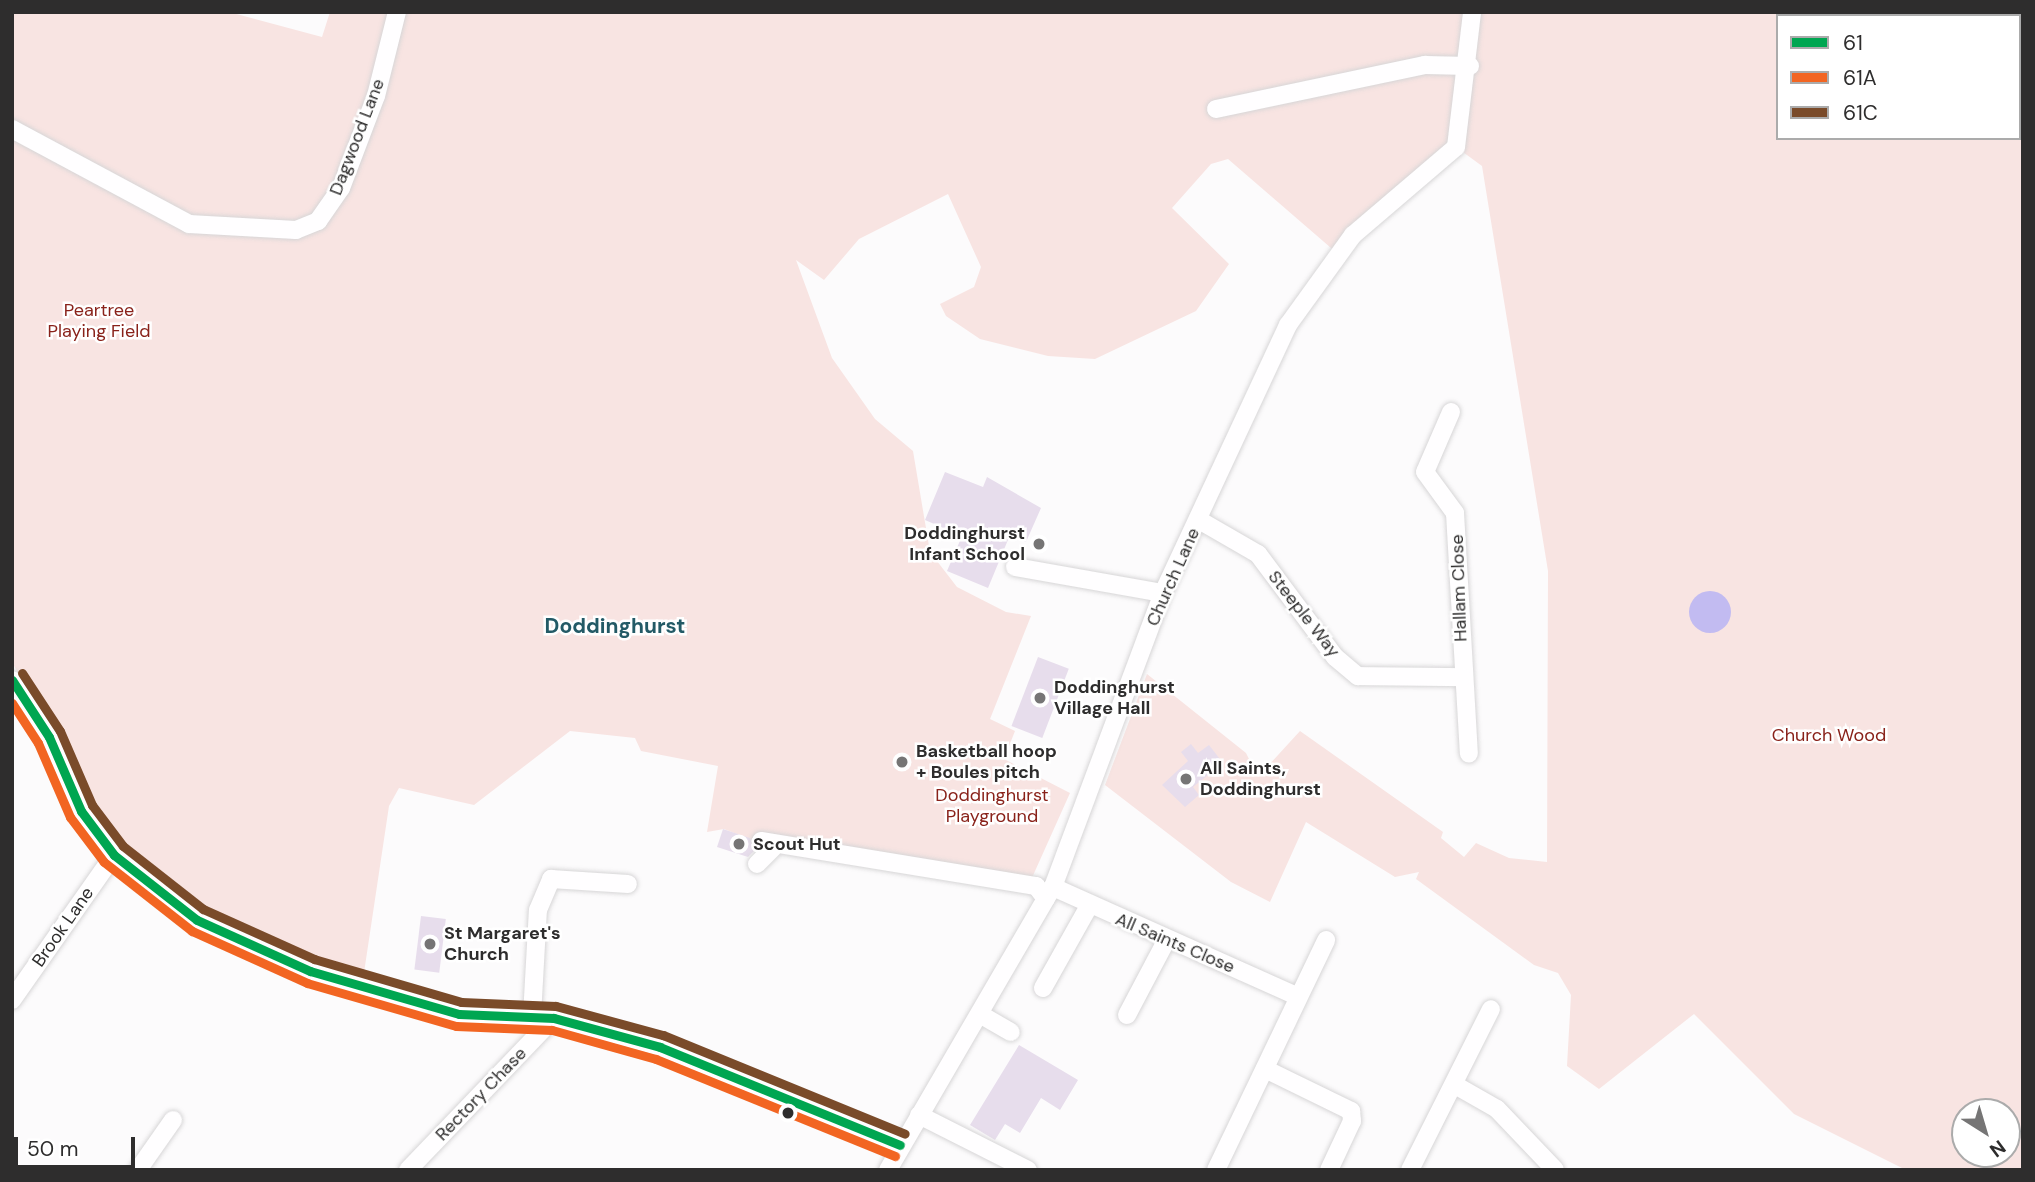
<!DOCTYPE html>
<html>
<head>
<meta charset="utf-8">
<style>
  body { margin:0 }
  #map { position:relative; width:2035px; height:1182px; overflow:hidden; background:#fcfbfc; font-family:"DM Sans",sans-serif }
  div>[style] { position:absolute }
  .green>* { inset:0; background:#f8e4e2 }
  .water>* { inset:0; background:#c2bbf1 }
  .round { border-radius:50% }
  .building>* { inset:0; background:#e7ddec; transform-origin:0 0 }
  .roads { filter:drop-shadow(0 0 2px #d7d6d7) drop-shadow(0 0 2px #d7d6d7) }
  .minor>* { height:18px; margin:-9px; padding:0 9px; transform-origin:9px; border-radius:9px; background:#fffeff }
  .bus-1>* { height:9px; margin:-4.5px; padding:0 4.5px; transform-origin:4.5px; border-radius:4.5px; background:#00a651 }
  .bus-2>* { height:9px; margin:-4.5px; padding:0 4.5px; transform-origin:4.5px; border-radius:4.5px; background:#f26522 }
  .bus-3>* { height:9px; margin:-4.5px; padding:0 4.5px; transform-origin:4.5px; border-radius:4.5px; background:#7a4b2a }
  .dots>* { width:19px; height:19px; translate:-50% -50%; box-sizing:border-box; border:4px solid #fff; border-radius:50% }
  span { translate:-50% -50%; white-space:nowrap; text-align:center; line-height:1.15; -webkit-text-stroke:5px #fff; paint-order:stroke }
  .street-label { font-size:18px; color:#2e2d2d }
  .park-label { font-size:18px; color:#89221a }
  .poi-label { font-size:18px; color:#2e2d2d; font-weight:700 }
  .right { translate:-100% -50%; text-align:right }
  .left { translate:0 -50%; text-align:left }
  .quarter-label { font-size:21px; color:#235a66; font-weight:700 }
  .frame { position:absolute; inset:0; border:14px solid #2e2d2d; pointer-events:none }
  .legend { position:absolute; left:1776px; top:14px; width:245px; height:126px; box-sizing:border-box; background:#fff; border:2px solid #ababab; margin:0; padding:9px 12px; list-style:none; font-size:21px; color:#2e2d2d }
  .legend li { display:flex; align-items:center; gap:14px; height:35px }
  .legend b { width:35px; border:2px solid #ababab }
  .north { position:absolute; left:1951px; top:1098px; width:70px; height:70px; box-sizing:border-box; background:#fff; border:2px solid #ababab; border-radius:50%; rotate:143deg; font-size:19px; font-weight:700; line-height:28px; text-align:center; color:#2e2d2d }
  .north::after { content:''; display:block; margin:auto; width:24px; height:32px; background:#767575; clip-path:polygon(50% 0,100% 100%,50% 72%,0 100%) }
  .scale { position:absolute; left:14px; top:1137px; width:121px; height:32px; box-sizing:border-box; border:4px solid #2e2d2d; border-top:0; padding-left:9px; font-size:21px; line-height:24px; white-space:nowrap; color:#2e2d2d; -webkit-text-stroke:5px #fff; paint-order:stroke }
</style>
</head>
<body>
<div id="map">
  <div class="green">
    <div style="clip-path:polygon(evenodd,12px 12px,229px 12px,322px 37px,330px 12px,2023px 12px,2023px 1170px,1906px 1170px,1794px 1114px,1694px 1014px,1599px 1089px,1567px 1066px,1571px 995px,1558px 973px,1534px 965px,1416px 879px,1419px 872px,1395px 877px,1306px 822px,1270px 902px,1231px 882px,1105px 785px,1147px 674px,1246px 753px,1258px 777px,1300px 731px,1443px 832px,1441px 838px,1464px 857px,1476px 843px,1509px 858px,1547px 862px,1548px 571px,1482px 166px,1456px 147px,1338px 254px,1228px 159px,1211px 164px,1172px 208px,1229px 264px,1196px 311px,1095px 359px,1048px 356px,980px 339px,946px 316px,940px 304px,974px 287px,981px 267px,948px 194px,859px 239px,824px 280px,796px 260px,832px 358px,875px 419px,913px 451px,930px 552px,957px 587px,1006px 612px,1031px 616px,990px 719px,1015px 731px,1004px 759px,1070px 793px,1031px 880px,773px 848px,724px 829px,707px 832px,718px 766px,641px 751px,635px 738px,570px 731px,474px 805px,399px 788px,389px 806px,362px 986px,197px 920px,114px 855px,12px 662px,12px 12px,1778px 16px,2019px 16px,2019px 138px,1778px 138px,1778px 16px,12px 12px,1965px 1112px,2007px 1112px,2007px 1154px,1965px 1154px,1965px 1112px)"></div>
  </div>
  <div class="water">
    <div class="round" style="left:1689px;top:591px;width:42px;height:42px"></div>
  </div>
  <div class="building">
    <div style="clip-path:polygon(945px 472px,983px 487px,987px 477px,1041px 508px,1026px 542px,1010px 535px,988px 588px,947px 571px,962px 536px,925px 520px)"></div>
    <div style="left:1038px;top:657px;width:33px;height:74px;rotate:21deg"></div>
    <div style="clip-path:polygon(1191px 744px,1198px 753px,1209px 745px,1223px 763px,1193px 787px,1199px 795px,1185px 807px,1162px 785px,1188px 761px,1181px 752px)"></div>
    <div style="clip-path:polygon(723px 829px,750px 838px,755px 850px,748px 857px,717px 847px)"></div>
    <div style="left:421px;top:916px;width:25px;height:54px;rotate:7deg"></div>
    <div style="clip-path:polygon(1019px 1045px,1078px 1080px,1060px 1110px,1041px 1098px,1020px 1133px,1005px 1124px,995px 1140px,970px 1125px)"></div>
  </div>
  <div class="roads">
    <div class="minor">
      <div style="left:1216px;top:109px;width:214px;rotate:-11.9deg"></div>
      <div style="left:1425px;top:65px;width:45px;rotate:1.3deg"></div>
      <div style="left:12px;top:129px;width:201px;rotate:28.2deg"></div>
      <div style="left:189px;top:224px;width:107px;rotate:3.2deg"></div>
      <div style="left:296px;top:230px;width:24px;rotate:-22deg"></div>
      <div style="left:318px;top:221px;width:40px;rotate:-55.1deg"></div>
      <div style="left:341px;top:188px;width:98px;rotate:-69.2deg"></div>
      <div style="left:376px;top:96px;width:87px;rotate:-76deg"></div>
      <div style="left:1451px;top:412px;width:65px;rotate:113.4deg"></div>
      <div style="left:1425px;top:472px;width:51px;rotate:53.8deg"></div>
      <div style="left:1455px;top:513px;width:241px;rotate:86.7deg"></div>
      <div style="left:1199px;top:520px;width:68px;rotate:30deg"></div>
      <div style="left:1258px;top:554px;width:129px;rotate:53.2deg"></div>
      <div style="left:1335px;top:657px;width:30px;rotate:40deg"></div>
      <div style="left:1358px;top:676px;width:104px;rotate:0.6deg"></div>
      <div style="left:1015px;top:567px;width:150px;rotate:10deg"></div>
      <div style="left:12px;top:680px;width:68px;rotate:57deg"></div>
      <div style="left:49px;top:737px;width:81px;rotate:66.6deg"></div>
      <div style="left:81px;top:811px;width:55px;rotate:53.1deg"></div>
      <div style="left:114px;top:855px;width:105px;rotate:38.1deg"></div>
      <div style="left:197px;top:920px;width:124px;rotate:24.3deg"></div>
      <div style="left:310px;top:971px;width:155px;rotate:16.1deg"></div>
      <div style="left:459px;top:1014px;width:95px;rotate:2.4deg"></div>
      <div style="left:554px;top:1018px;width:110px;rotate:15.3deg"></div>
      <div style="left:660px;top:1047px;width:259px;rotate:22.2deg"></div>
      <div style="left:761px;top:841px;width:279px;rotate:9.3deg"></div>
      <div style="left:1036px;top:886px;width:16px;rotate:52deg"></div>
      <div style="left:757px;top:864px;width:23px;rotate:-45deg"></div>
      <div style="left:1053px;top:887px;width:269px;rotate:24.1deg"></div>
      <div style="left:1043px;top:988px;width:94px;rotate:-60.7deg"></div>
      <div style="left:12px;top:1000px;width:177px;rotate:-54.9deg"></div>
      <div style="left:1127px;top:1015px;width:86px;rotate:-62.2deg"></div>
      <div style="left:532px;top:1016px;width:106px;rotate:-86.8deg"></div>
      <div style="left:538px;top:910px;width:34px;rotate:-67deg"></div>
      <div style="left:551px;top:879px;width:77px;rotate:3.7deg"></div>
      <div style="left:983px;top:1016px;width:32px;rotate:30deg"></div>
      <div style="left:1265px;top:1069px;width:96px;rotate:26deg"></div>
      <div style="left:1351px;top:1111px;width:10px;rotate:84deg"></div>
      <div style="left:1352px;top:1121px;width:54px;rotate:115.1deg"></div>
      <div style="left:1455px;top:1085px;width:48px;rotate:29.7deg"></div>
      <div style="left:1497px;top:1109px;width:84px;rotate:46.4deg"></div>
      <div style="left:919px;top:1115px;width:122px;rotate:26.8deg"></div>
      <div style="left:138px;top:1170px;width:61px;rotate:-55deg"></div>
      <div style="left:408px;top:1170px;width:211px;rotate:-46.2deg"></div>
      <div style="left:888px;top:1170px;width:328px;rotate:-59.8deg"></div>
      <div style="left:1053px;top:887px;width:314px;rotate:-69.5deg"></div>
      <div style="left:1163px;top:593px;width:296px;rotate:-65deg"></div>
      <div style="left:1288px;top:325px;width:111px;rotate:-54.2deg"></div>
      <div style="left:1353px;top:235px;width:135px;rotate:-40.5deg"></div>
      <div style="left:1456px;top:147px;width:136px;rotate:-83.2deg"></div>
      <div style="left:1216px;top:1170px;width:255px;rotate:-64.4deg"></div>
      <div style="left:1410px;top:1170px;width:180px;rotate:-63.3deg"></div>
    </div>
  </div>
  <div class="bus-1">
    <div style="left:12px;top:680px;width:68px;rotate:57deg"></div>
    <div style="left:49px;top:737px;width:81px;rotate:66.6deg"></div>
    <div style="left:81px;top:811px;width:55px;rotate:53.1deg"></div>
    <div style="left:114px;top:855px;width:105px;rotate:38.1deg"></div>
    <div style="left:197px;top:920px;width:124px;rotate:24.3deg"></div>
    <div style="left:310px;top:971px;width:155px;rotate:16.1deg"></div>
    <div style="left:459px;top:1014px;width:95px;rotate:2.4deg"></div>
    <div style="left:554px;top:1018px;width:110px;rotate:15.3deg"></div>
    <div style="left:660px;top:1047px;width:259px;rotate:22.2deg"></div>
  </div>
  <div class="bus-2">
    <div style="left:12px;top:703px;width:48px;rotate:57deg"></div>
    <div style="left:38px;top:743px;width:81px;rotate:66.6deg"></div>
    <div style="left:70px;top:817px;width:56px;rotate:52.9deg"></div>
    <div style="left:104px;top:862px;width:112px;rotate:38.1deg"></div>
    <div style="left:192px;top:931px;width:126px;rotate:24.3deg"></div>
    <div style="left:307px;top:983px;width:155px;rotate:16.1deg"></div>
    <div style="left:456px;top:1026px;width:96px;rotate:2.4deg"></div>
    <div style="left:552px;top:1030px;width:108px;rotate:15.6deg"></div>
    <div style="left:656px;top:1059px;width:258px;rotate:22.1deg"></div>
  </div>
  <div class="bus-3">
    <div style="left:22px;top:673px;width:69px;rotate:56.8deg"></div>
    <div style="left:60px;top:731px;width:81px;rotate:66.6deg"></div>
    <div style="left:92px;top:805px;width:51px;rotate:52.9deg"></div>
    <div style="left:123px;top:846px;width:102px;rotate:38.2deg"></div>
    <div style="left:203px;top:909px;width:122px;rotate:24.2deg"></div>
    <div style="left:314px;top:959px;width:153px;rotate:16.3deg"></div>
    <div style="left:461px;top:1002px;width:95px;rotate:2.4deg"></div>
    <div style="left:556px;top:1006px;width:111px;rotate:15.2deg"></div>
    <div style="left:663px;top:1035px;width:261px;rotate:22.2deg"></div>
  </div>
  <div class="dots">
    <div style="left:1039px;top:544px;background:#767575"></div>
    <div style="left:1040px;top:698px;background:#767575"></div>
    <div style="left:902px;top:762px;background:#767575"></div>
    <div style="left:1186px;top:779px;background:#767575"></div>
    <div style="left:739px;top:844px;background:#767575"></div>
    <div style="left:430px;top:944px;background:#767575"></div>
    <div style="left:788px;top:1113px;background:#2e2d2d"></div>
  </div>
  <div class="street-label">
    <span style="left:357px;top:137px;rotate:-69deg">Dagwood Lane</span>
    <span style="left:1173px;top:577px;rotate:-66deg">Church Lane</span>
    <span style="left:1459px;top:588px;rotate:-92deg">Hallam Close</span>
    <span style="left:1304px;top:614px;rotate:52deg">Steeple Way</span>
    <span style="left:63px;top:927px;rotate:-55deg">Brook Lane</span>
    <span style="left:1175px;top:943px;rotate:23deg">All Saints Close</span>
    <span style="left:481px;top:1094px;rotate:-46deg">Rectory Chase</span>
  </div>
  <div class="park-label">
    <span style="left:99px;top:321px">Peartree<br>Playing Field</span>
    <span style="left:1829px;top:735px">Church Wood</span>
    <span style="left:992px;top:806px">Doddinghurst<br>Playground</span>
  </div>
  <div class="poi-label">
    <span class="right" style="left:1025px;top:544px">Doddinghurst<br>Infant School</span>
    <span class="left" style="left:1054px;top:698px">Doddinghurst<br>Village Hall</span>
    <span class="left" style="left:916px;top:762px">Basketball hoop<br>+ Boules pitch</span>
    <span class="left" style="left:1200px;top:779px">All Saints,<br>Doddinghurst</span>
    <span class="left" style="left:753px;top:844px">Scout Hut</span>
    <span class="left" style="left:444px;top:944px">St Margaret's<br>Church</span>
  </div>
  <div class="quarter-label">
    <span style="left:615px;top:626px">Doddinghurst</span>
  </div>
  <div class="frame"></div>
  <ul class="legend">
  <li><b style="height:9px;background:#00a651"></b>61</li>
  <li><b style="height:9px;background:#f26522"></b>61A</li>
  <li><b style="height:9px;background:#7a4b2a"></b>61C</li>
  </ul>
  <div class="north">N</div>
  <div class="scale">50 m</div>
</div>
</body>
</html>
